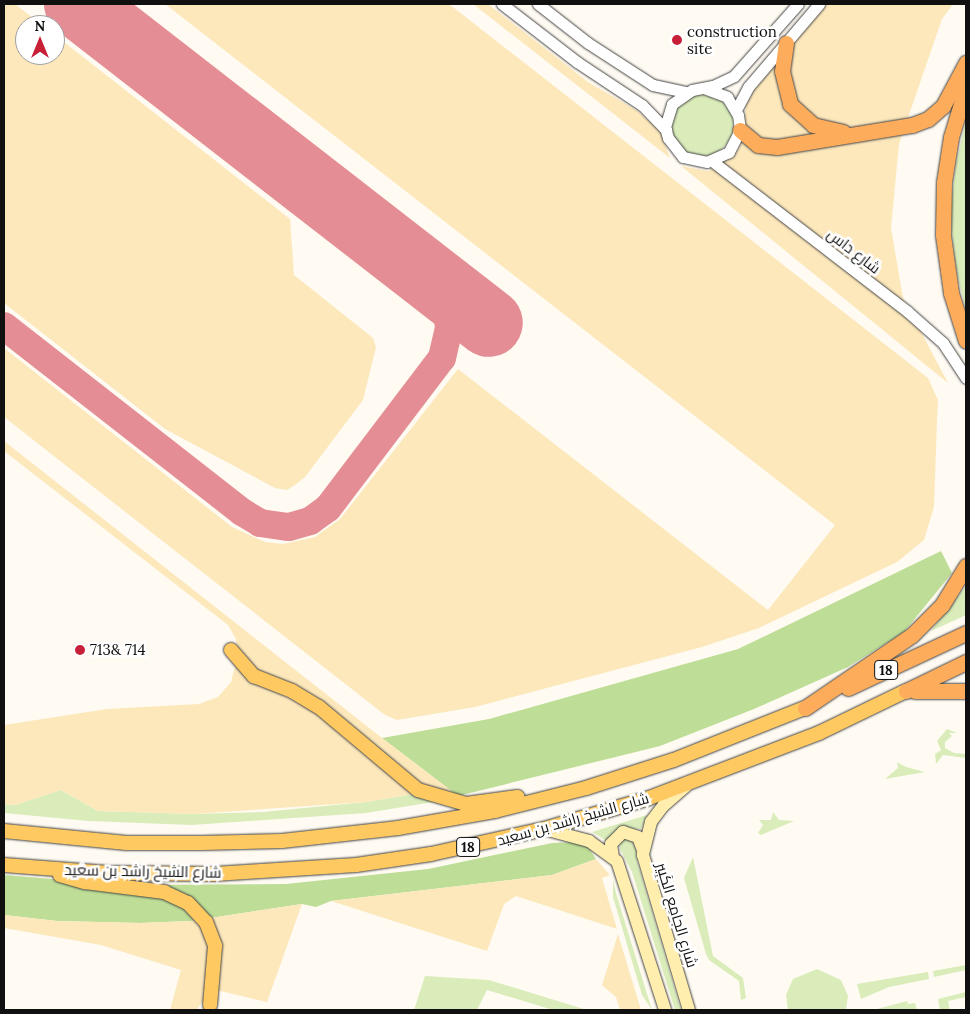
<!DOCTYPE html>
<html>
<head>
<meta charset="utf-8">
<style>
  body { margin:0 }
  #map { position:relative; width:970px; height:1014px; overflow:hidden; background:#fffbf2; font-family:Lora,Cairo,serif }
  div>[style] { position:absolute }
  .green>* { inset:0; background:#d9ecb9 }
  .round { border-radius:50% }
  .forest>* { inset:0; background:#bede97 }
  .sand>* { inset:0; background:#fde8bc }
  .taxiway>* { height:28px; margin:-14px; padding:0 14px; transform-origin:14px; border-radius:14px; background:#e48d95 }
  .runway>* { height:68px; margin:-34px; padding:0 34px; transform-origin:34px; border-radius:34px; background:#e48d95 }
  .roads { filter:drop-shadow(0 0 1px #434343) drop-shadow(0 0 1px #434343) }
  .tertiary>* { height:11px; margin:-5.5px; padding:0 5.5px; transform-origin:5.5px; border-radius:5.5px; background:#fff }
  .secondary>* { height:12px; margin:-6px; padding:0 6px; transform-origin:6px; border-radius:6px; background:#ffeead }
  .primary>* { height:14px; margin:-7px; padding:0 7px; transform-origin:7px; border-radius:7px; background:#ffc962 }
  .trunk>* { height:15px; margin:-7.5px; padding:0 7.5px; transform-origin:7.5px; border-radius:7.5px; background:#fdac5b }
  .dots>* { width:14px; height:14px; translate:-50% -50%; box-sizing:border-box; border:2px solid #fff; border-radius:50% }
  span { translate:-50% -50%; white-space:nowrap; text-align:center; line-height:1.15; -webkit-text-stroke:5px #fff; paint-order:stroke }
  .shield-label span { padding:1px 4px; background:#fff; border:1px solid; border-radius:4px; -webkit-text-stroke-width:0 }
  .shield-label { font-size:14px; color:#101010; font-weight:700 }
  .poi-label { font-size:15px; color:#101010 }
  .left { translate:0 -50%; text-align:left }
  .street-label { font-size:15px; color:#101010 }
  .frame { position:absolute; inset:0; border:5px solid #101010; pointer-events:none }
  .north { position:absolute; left:15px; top:15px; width:50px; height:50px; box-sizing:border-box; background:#fff; border:1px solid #9f9f9f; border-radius:50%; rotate:0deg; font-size:14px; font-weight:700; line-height:20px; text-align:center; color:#101010 }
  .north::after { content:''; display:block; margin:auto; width:18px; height:22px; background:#c81f38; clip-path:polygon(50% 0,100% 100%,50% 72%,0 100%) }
</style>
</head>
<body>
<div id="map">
  <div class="green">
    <div class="round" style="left:671px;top:94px;width:62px;height:62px"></div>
    <div style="clip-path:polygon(966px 119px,966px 312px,956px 268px,950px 211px,956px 165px)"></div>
    <div style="clip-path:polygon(966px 586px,966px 615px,931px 631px)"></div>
    <div style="clip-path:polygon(947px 729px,957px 733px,949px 733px,952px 736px,945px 742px,945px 748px,954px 753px,966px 754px,966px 758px,943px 755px,936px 764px,935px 754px,941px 750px,937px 741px)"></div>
    <div style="clip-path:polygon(897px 762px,906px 767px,925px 772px,885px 779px,898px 768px)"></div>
    <div style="clip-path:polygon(61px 790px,98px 811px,194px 814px,263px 812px,366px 802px,414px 794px,433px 802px,366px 813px,192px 825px,89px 821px,4px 813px,4px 804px,15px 805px)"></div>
    <div style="clip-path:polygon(773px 812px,779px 820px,794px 821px,761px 835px,758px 833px,763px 825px,759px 820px,771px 820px)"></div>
    <div style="clip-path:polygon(647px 815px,641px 829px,619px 828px,607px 841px,592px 832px)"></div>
    <div style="clip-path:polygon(625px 838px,633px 839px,636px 847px,637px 861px,681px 1010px,675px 1010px,632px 872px,620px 849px,620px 842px)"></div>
    <div style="clip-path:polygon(693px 857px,713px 956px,743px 978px,746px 998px,741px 1000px,739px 981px,709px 960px,706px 954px,684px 878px)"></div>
    <div style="clip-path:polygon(613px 879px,616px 893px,652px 1010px,642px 995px,613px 897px)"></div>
    <div style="clip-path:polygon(966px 965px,966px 970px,934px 977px,933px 971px)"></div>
    <div style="clip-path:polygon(817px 969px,841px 980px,848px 996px,846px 1010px,788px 1010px,786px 995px,793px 979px)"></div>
    <div style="clip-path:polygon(928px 972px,929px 979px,889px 987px,861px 999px,857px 984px)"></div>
    <div style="clip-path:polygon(425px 976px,489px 980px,587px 1010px,553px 1010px,487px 990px,477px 1010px,414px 1010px)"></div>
    <div style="clip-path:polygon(966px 992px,966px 997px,948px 1001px,950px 1010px,940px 1010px,938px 999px)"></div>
    <div style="clip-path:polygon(907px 1001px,908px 1004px,915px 1003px,917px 1010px,873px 1010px)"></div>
  </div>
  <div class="forest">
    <div style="clip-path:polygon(941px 551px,952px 573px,904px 632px,848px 667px,754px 709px,660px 746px,458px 796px,382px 738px,489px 719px,738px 649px)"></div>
    <div style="clip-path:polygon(574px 842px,588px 847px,596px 859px,552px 875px,331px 901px,316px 907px,302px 904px,191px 921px,140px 923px,57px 921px,4px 915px,4px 875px,124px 885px,286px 884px,428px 869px,552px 843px)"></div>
  </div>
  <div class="sand">
    <div style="clip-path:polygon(4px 4px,15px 4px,42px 25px,25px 25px,25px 55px,55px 55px,55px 35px,290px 219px,294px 275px,373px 338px,376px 347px,363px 400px,305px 477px,295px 485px,287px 490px,275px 488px,165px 429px,4px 303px)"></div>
    <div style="clip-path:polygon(165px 4px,449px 4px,928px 378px,938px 400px,937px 421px,934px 507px,924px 540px,897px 562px,759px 628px,702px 647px,475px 707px,397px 720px,385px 715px,4px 417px,4px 348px,232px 527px,265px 542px,283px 544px,315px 537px,340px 519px,458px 369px,768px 610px,835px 525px)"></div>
    <div style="clip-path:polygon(473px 4px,488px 4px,588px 82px,636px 110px,660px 131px,670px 158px)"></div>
    <div style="clip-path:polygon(825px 4px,953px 4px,942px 19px,899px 144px,891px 228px,903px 298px,948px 383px,681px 166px,708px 171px,736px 154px,743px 140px,746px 103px,754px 89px)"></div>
    <div style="clip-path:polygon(4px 441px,382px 738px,458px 796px,421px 786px,257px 674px,237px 651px,236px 639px,228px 625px,4px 451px)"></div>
    <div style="clip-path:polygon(235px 666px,249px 679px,314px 711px,414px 794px,366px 802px,194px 814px,98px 811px,61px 790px,15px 805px,4px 804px,4px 725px,107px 709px,199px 704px,218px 697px,231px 682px)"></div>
    <div style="clip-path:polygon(596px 859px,610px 875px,602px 878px,617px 929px,516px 896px,504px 904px,487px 951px,331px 901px,552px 875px)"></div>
    <div style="clip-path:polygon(302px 904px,267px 1002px,216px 990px,207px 993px,197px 1010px,170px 1010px,181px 970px,101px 945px,4px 928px,4px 915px,57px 921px,140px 923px,191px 921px)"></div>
    <div style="clip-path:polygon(618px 934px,641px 1010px,620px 1010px,616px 997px,602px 985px)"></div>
  </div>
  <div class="taxiway">
    <div style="left:4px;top:326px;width:302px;rotate:38deg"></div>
    <div style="left:242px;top:512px;width:21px;rotate:31deg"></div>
    <div style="left:260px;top:523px;width:29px;rotate:8deg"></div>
    <div style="left:289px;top:527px;width:22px;rotate:-16deg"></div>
    <div style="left:310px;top:521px;width:22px;rotate:-36deg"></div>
    <div style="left:328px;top:508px;width:188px;rotate:-52.8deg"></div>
    <div style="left:442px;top:358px;width:32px;rotate:-77deg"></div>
    <div style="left:449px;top:327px;width:15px;rotate:-98deg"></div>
    <div style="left:447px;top:312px;width:46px;rotate:-118.8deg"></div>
  </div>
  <div class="runway">
    <div style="left:78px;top:4px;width:520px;rotate:37.82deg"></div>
  </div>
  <div class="roads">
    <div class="tertiary">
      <div style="left:502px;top:4px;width:95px;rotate:37.7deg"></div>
      <div style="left:577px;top:62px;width:78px;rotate:33.5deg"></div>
      <div style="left:642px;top:105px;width:35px;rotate:46deg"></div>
      <div style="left:538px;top:4px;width:63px;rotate:38deg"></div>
      <div style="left:588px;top:43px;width:77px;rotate:32.9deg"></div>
      <div style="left:653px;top:85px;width:34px;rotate:12deg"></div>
      <div style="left:704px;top:88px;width:25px;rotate:21deg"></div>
      <div style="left:727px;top:97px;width:21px;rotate:59deg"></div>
      <div style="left:738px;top:115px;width:15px;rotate:82deg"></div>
      <div style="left:740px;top:130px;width:25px;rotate:117deg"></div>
      <div style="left:729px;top:152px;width:24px;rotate:156deg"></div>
      <div style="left:707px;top:162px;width:25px;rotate:-168deg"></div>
      <div style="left:683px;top:157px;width:24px;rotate:-128deg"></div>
      <div style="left:668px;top:138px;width:11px;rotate:-105deg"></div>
      <div style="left:665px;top:127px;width:24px;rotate:-73deg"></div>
      <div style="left:672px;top:104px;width:24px;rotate:-35deg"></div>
      <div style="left:692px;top:90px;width:21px;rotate:-11deg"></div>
      <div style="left:713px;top:86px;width:23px;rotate:-25deg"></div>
      <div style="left:734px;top:76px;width:96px;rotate:-48.4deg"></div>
      <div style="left:736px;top:110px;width:27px;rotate:-62deg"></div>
      <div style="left:749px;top:86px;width:108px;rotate:-49.5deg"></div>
      <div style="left:712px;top:161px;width:247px;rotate:37.6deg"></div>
      <div style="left:908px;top:312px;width:47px;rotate:41.5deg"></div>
      <div style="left:943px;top:343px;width:42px;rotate:56.7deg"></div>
    </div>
    <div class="secondary">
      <div style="left:686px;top:786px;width:30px;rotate:139deg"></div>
      <div style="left:663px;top:806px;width:20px;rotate:127deg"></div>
      <div style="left:651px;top:822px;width:34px;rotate:104deg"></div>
      <div style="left:643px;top:855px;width:162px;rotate:73.5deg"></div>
      <div style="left:544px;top:829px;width:47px;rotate:14.9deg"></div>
      <div style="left:589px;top:841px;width:34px;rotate:36deg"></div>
      <div style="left:617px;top:861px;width:157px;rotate:72.1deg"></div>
      <div style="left:613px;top:857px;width:13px;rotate:-99deg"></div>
      <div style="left:611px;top:844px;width:17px;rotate:-45deg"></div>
      <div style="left:623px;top:832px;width:16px;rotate:18deg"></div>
      <div style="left:638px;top:837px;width:14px;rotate:69deg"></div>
    </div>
    <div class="primary">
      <div style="left:231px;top:650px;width:35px;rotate:49deg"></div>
      <div style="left:254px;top:676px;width:41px;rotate:21.5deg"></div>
      <div style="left:292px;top:691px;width:31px;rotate:31deg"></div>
      <div style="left:319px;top:707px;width:129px;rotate:40deg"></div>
      <div style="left:418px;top:790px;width:50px;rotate:16.3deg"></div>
      <div style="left:466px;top:804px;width:52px;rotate:-7.7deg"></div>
      <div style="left:4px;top:831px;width:123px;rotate:5.6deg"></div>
      <div style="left:126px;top:843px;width:76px"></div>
      <div style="left:202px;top:843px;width:80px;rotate:-1.4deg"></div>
      <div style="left:282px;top:841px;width:117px;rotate:-6.4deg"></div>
      <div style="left:398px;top:828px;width:98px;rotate:-9.9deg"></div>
      <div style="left:495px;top:811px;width:94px;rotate:-14.2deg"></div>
      <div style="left:586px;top:788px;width:92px;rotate:-17.7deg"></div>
      <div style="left:674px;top:760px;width:141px;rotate:-21.7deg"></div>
      <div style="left:4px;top:865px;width:105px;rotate:4.4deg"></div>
      <div style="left:109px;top:873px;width:105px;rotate:0.5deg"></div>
      <div style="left:214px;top:874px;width:142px;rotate:-3.6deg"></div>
      <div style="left:356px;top:865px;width:76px;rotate:-8.3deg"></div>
      <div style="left:431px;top:854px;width:116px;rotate:-12.5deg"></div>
      <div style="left:544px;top:829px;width:109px;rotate:-16.4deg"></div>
      <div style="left:649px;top:798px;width:182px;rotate:-20.9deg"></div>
      <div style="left:819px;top:733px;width:97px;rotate:-25.8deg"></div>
      <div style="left:60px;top:875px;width:26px;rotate:16deg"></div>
      <div style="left:85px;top:882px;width:80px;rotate:7.2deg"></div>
      <div style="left:164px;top:892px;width:26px;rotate:25deg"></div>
      <div style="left:188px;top:903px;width:26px;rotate:47deg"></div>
      <div style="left:206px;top:922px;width:26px;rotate:69deg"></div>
      <div style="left:215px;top:946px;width:59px;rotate:94.8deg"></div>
    </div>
    <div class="trunk">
      <div style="left:786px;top:43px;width:28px;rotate:98deg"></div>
      <div style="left:782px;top:71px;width:34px;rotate:76deg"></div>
      <div style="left:790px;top:104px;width:31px;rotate:42deg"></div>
      <div style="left:813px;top:125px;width:31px;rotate:13deg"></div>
      <div style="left:966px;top:87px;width:52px;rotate:106.7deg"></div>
      <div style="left:951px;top:137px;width:46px;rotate:98.8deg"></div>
      <div style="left:944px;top:182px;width:53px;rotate:91.1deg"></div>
      <div style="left:943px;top:235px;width:59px;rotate:82.1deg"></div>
      <div style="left:951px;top:293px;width:50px;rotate:72.6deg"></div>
      <div style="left:740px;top:130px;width:23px;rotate:40deg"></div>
      <div style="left:758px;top:145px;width:19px;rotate:6deg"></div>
      <div style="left:777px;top:147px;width:137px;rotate:-9.3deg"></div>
      <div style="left:912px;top:125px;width:17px;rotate:-21deg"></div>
      <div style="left:928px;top:119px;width:20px;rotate:-41deg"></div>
      <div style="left:943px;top:106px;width:49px;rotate:-61.9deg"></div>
      <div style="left:848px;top:688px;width:130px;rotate:-25deg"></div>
      <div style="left:906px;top:691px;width:67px;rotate:-25.8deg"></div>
      <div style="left:915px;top:691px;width:51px"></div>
      <div style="left:805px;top:708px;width:130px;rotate:-34.3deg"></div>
      <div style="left:912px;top:635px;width:42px;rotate:-45deg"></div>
      <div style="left:942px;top:605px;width:46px;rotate:-58.4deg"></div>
    </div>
  </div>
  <div class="dots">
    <div style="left:677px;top:40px;background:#c81f38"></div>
    <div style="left:80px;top:650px;background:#c81f38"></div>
  </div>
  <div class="shield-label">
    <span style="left:886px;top:670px">18</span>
    <span style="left:468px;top:847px">18</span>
  </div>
  <div class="poi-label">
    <span class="left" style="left:687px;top:40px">construction<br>site</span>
    <span class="left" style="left:90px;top:650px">713&amp; 714</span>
  </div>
  <div class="street-label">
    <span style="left:854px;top:251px;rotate:38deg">شارع داس</span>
    <span style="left:573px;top:819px;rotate:-16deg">شارع الشيخ راشد بن سعيد</span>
    <span style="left:143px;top:871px;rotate:1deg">شارع الشيخ راشد بن سعيد</span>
    <span style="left:677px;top:915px;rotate:73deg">شارع الجامِع الكَبِير</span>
  </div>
  <div class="frame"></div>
  <div class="north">N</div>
</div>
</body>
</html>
